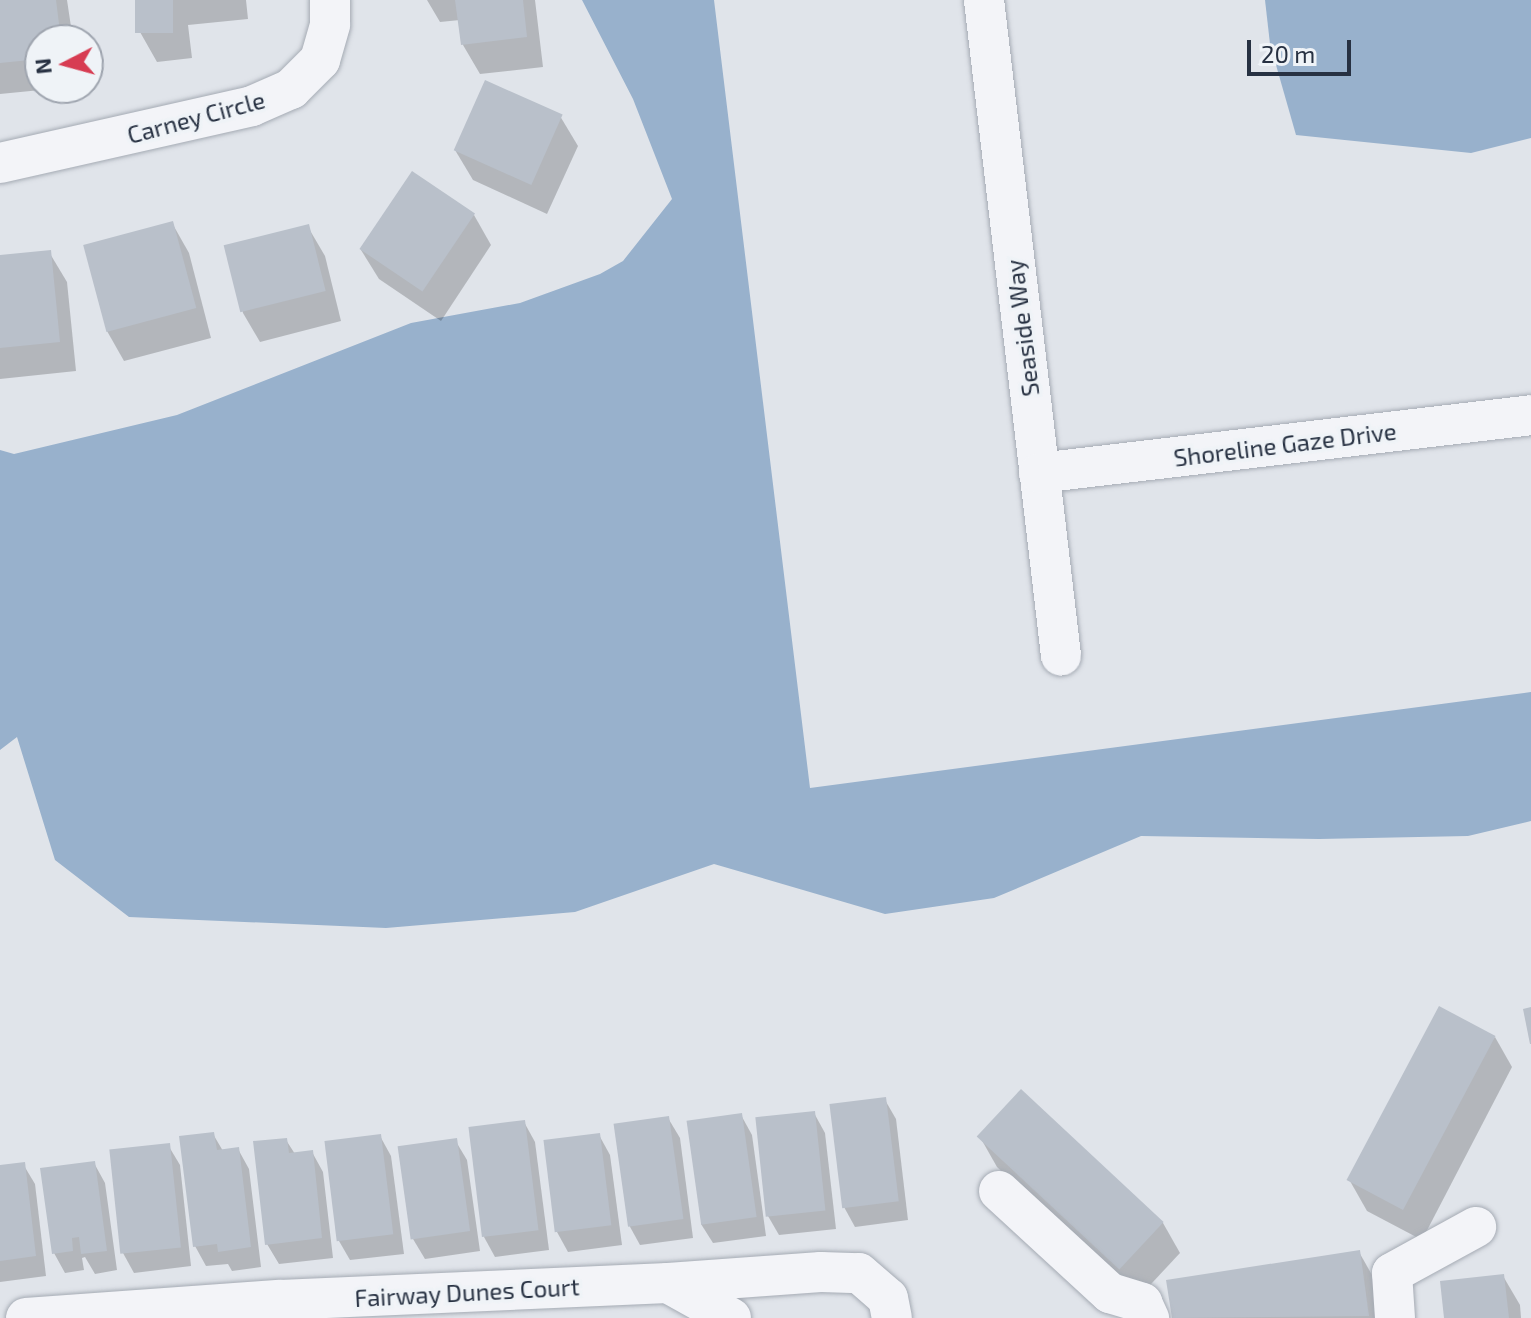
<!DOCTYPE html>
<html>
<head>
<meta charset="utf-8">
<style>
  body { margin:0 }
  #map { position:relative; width:1531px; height:1318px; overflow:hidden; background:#e0e4ea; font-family:"Exo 2",sans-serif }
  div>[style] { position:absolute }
  .water>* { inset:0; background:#98b1cc }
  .shadow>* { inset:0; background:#0003 }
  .building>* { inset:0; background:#b9c0ca; transform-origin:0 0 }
  .roads { filter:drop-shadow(0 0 2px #a5abb4) drop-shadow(0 0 2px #a5abb4) }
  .minor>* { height:40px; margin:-20px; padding:0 20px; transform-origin:20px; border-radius:20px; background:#f3f4f8 }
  span { translate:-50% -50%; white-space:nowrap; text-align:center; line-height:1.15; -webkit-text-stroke:7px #eff3f7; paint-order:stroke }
  .street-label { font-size:24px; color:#273142 }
  .north { position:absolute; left:24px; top:24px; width:80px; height:80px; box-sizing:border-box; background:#eff3f7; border:2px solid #9fa5af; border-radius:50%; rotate:264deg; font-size:22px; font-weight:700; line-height:32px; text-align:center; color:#273142 }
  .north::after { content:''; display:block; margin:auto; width:28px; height:36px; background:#d73c52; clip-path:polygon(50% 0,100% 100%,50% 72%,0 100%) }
  .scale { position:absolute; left:1247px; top:40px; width:104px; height:36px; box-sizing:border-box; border:4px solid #273142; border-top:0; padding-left:10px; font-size:24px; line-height:28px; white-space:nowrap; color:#273142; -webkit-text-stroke:6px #eff3f7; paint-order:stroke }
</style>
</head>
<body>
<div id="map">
  <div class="water">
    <div style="clip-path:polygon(582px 0,714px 0,810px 788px,1531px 692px,1531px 821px,1468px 836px,1319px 839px,1141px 836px,994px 898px,885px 914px,714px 864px,575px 912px,386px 928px,129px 917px,55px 860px,17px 737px,0 750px,0 450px,14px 454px,177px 415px,411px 323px,520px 303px,600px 274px,623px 261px,672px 199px,633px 99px)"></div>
    <div style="clip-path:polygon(1265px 0,1531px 0,1531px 138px,1471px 153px,1296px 135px,1270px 44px)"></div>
  </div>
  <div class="shadow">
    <div style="clip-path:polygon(0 0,67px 0,73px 40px,40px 40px,40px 88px,61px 88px,0 94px)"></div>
    <div style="clip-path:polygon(137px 0,246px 0,248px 19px,188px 25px,192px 58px,157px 62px,140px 32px)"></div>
    <div style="clip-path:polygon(427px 0,535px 0,543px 67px,480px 74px,463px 45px,460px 20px,440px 22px)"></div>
    <div style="clip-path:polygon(560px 116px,578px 146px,547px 214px,473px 180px,455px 150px)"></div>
    <div style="clip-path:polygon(474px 215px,491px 245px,441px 321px,379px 279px,361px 250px)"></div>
    <div style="clip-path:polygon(172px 223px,189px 253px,211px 338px,124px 361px,107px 331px)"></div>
    <div style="clip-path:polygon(308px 227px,325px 256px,341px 321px,260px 342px,243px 313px,226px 247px)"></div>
    <div style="clip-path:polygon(49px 252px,67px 282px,76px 371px,0 379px,0 257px)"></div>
    <div style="clip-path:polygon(1495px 1037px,1512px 1067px,1422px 1240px,1367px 1211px,1350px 1181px)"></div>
    <div style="clip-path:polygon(885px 1100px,896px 1119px,908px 1220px,855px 1227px,844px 1207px)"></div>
    <div style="clip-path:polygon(814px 1113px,825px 1133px,836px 1229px,779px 1235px,768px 1216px)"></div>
    <div style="clip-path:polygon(741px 1115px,752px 1135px,766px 1236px,713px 1243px,701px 1224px)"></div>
    <div style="clip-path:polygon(668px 1118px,680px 1138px,693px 1238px,640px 1245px,629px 1225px)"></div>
    <div style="clip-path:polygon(524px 1122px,535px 1142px,549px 1250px,495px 1257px,484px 1237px)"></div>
    <div style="clip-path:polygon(213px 1134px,223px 1151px,238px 1149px,249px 1169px,261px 1267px,232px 1271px,228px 1264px,206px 1266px,195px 1246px)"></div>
    <div style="clip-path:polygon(599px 1135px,610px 1155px,622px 1245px,568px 1252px,557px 1232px)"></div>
    <div style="clip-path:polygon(380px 1136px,391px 1156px,404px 1254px,350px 1260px,339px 1241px)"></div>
    <div style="clip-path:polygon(980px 1137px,1163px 1223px,1180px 1253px,1138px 1298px,997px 1167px)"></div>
    <div style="clip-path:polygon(286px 1140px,295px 1154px,312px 1152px,323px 1172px,333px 1258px,279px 1264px,267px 1244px)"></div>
    <div style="clip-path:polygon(455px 1140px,467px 1160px,480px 1251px,425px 1259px,413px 1239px)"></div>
    <div style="clip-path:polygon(168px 1145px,180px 1165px,191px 1266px,134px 1273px,123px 1253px)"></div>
    <div style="clip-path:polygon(94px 1163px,105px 1183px,117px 1270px,95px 1274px,85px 1257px,82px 1258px,84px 1270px,65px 1273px,54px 1253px)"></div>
    <div style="clip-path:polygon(23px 1164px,35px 1184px,46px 1276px,0 1282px,0 1167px)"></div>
    <div style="clip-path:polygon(1359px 1252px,1376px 1282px,1381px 1318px,1174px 1318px,1168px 1281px)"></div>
    <div style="clip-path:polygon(1503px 1276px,1520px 1305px,1521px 1318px,1446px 1318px)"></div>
  </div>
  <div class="building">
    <div style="clip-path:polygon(0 0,56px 0,61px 40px,40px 40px,40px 59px,0 63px)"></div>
    <div style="left:135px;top:0;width:38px;height:33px"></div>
    <div style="clip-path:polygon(455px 0,523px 0,527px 37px,461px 45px)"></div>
    <div style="left:485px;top:80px;width:85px;height:77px;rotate:24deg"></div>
    <div style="left:412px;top:171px;width:76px;height:94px;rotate:34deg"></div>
    <div style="left:173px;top:221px;width:90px;height:93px;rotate:75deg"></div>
    <div style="left:309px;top:224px;width:69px;height:88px;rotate:76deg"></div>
    <div style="clip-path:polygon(51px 250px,60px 342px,0 348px,0 255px)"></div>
    <div style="left:1439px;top:1006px;width:64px;height:197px;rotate:28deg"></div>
    <div style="clip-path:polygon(1531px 1007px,1531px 1044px,1530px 1044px,1523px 1009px)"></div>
    <div style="left:1021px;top:1089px;width:195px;height:65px;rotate:43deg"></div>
    <div style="left:886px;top:1097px;width:105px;height:57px;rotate:83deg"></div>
    <div style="left:815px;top:1111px;width:100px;height:60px;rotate:84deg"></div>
    <div style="left:742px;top:1113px;width:105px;height:56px;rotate:82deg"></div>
    <div style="left:669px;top:1116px;width:104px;height:56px;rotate:82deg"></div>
    <div style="left:525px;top:1120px;width:111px;height:57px;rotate:83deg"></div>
    <div style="clip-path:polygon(214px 1132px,217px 1150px,239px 1147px,251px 1247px,218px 1252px,217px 1244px,193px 1247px,179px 1136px)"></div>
    <div style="left:600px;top:1133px;width:93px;height:57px;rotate:83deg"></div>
    <div style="left:381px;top:1134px;width:101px;height:57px;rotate:83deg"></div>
    <div style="clip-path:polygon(287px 1138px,289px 1153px,313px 1150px,322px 1238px,265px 1245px,253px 1141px)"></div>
    <div style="left:457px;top:1138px;width:94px;height:60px;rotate:82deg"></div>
    <div style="left:170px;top:1143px;width:105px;height:61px;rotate:84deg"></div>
    <div style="clip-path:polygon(95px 1161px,107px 1251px,81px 1254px,79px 1237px,72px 1238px,73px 1251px,52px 1254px,40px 1168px)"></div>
    <div style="clip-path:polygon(25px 1162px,36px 1256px,0 1261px,0 1165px)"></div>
    <div style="clip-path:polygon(1360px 1250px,1369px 1316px,1172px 1318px,1166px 1280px)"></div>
    <div style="clip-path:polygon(1504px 1274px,1509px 1318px,1444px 1318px,1440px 1281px)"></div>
  </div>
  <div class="roads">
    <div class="minor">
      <div style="left:984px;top:0;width:660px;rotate:83.3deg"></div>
      <div style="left:0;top:163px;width:258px;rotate:-12.7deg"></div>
      <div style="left:252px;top:106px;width:43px;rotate:-23.6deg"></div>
      <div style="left:291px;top:89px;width:41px;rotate:-45deg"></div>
      <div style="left:320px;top:60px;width:37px;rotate:-74deg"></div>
      <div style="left:330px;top:24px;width:24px;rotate:-90deg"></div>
      <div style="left:1039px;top:473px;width:495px;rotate:-6.7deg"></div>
      <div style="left:999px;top:1191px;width:151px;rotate:42.6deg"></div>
      <div style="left:1110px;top:1293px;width:34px;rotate:17deg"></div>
      <div style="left:1142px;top:1303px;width:17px;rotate:65deg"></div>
      <div style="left:26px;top:1318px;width:255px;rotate:-4.1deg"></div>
      <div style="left:280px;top:1300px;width:388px;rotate:-2.5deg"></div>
      <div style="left:731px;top:1318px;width:72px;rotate:-150.9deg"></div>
      <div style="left:668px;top:1283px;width:153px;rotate:-4.1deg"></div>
      <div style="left:821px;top:1272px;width:38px;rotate:2deg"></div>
      <div style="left:859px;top:1273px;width:38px;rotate:41deg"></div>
      <div style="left:888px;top:1298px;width:20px;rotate:79deg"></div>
      <div style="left:1395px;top:1318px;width:45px;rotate:-93.8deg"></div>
      <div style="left:1392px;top:1273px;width:96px;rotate:-28.7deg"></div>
    </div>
  </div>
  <div class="street-label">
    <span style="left:196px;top:117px;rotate:-15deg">Carney Circle</span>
    <span style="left:1022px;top:328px;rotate:-97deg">Seaside Way</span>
    <span style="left:1285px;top:444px;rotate:-7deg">Shoreline Gaze Drive</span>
    <span style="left:467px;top:1292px;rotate:-3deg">Fairway Dunes Court</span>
  </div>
  <div class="north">N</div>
  <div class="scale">20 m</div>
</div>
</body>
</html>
